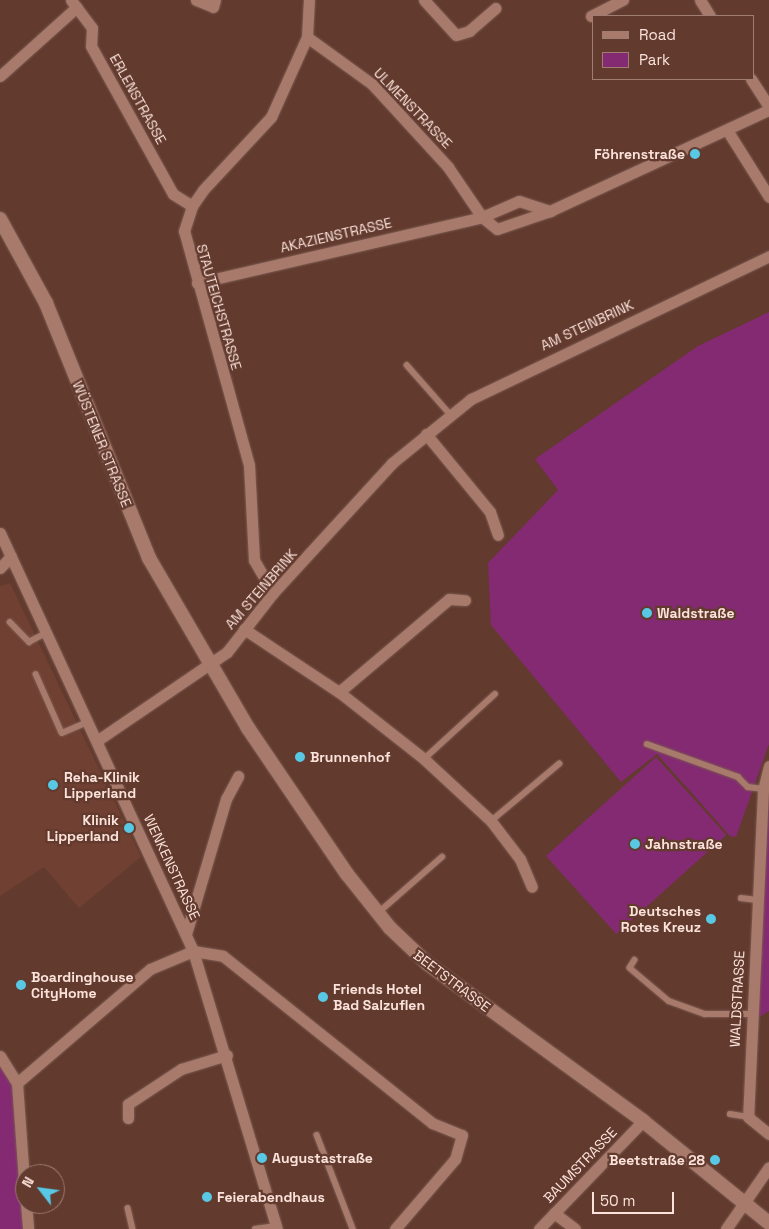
<!DOCTYPE html>
<html>
<head>
<meta charset="utf-8">
<style>
  body { margin:0 }
  #map { position:relative; width:769px; height:1229px; overflow:hidden; background:#623a2e; font-family:"Space Grotesk",sans-serif }
  div>[style] { position:absolute }
  .built>* { inset:0; background:#704032 }
  .green>* { inset:0; background:#842a72; transform-origin:0 0 }
  .roads { filter:drop-shadow(0 0 1px #7c5a50) drop-shadow(0 0 1px #7c5a50) }
  .service>* { height:5.5px; margin:-2.75px; padding:0 2.75px; transform-origin:2.75px; border-radius:2.75px; background:#a77a6c }
  .minor>* { height:11px; margin:-5.5px; padding:0 5.5px; transform-origin:5.5px; border-radius:5.5px; background:#a77a6c }
  .secondary>* { height:14px; margin:-7px; padding:0 7px; transform-origin:7px; border-radius:7px; background:#a77a6c }
  .dots>* { width:14px; height:14px; translate:-50% -50%; box-sizing:border-box; border:2px solid #623a2e; border-radius:50% }
  span { translate:-50% -50%; white-space:nowrap; text-align:center; line-height:1.15; -webkit-text-stroke:4.5px #623a2e; paint-order:stroke }
  .street-label { font-size:14px; color:#fbe2da }
  .poi-label { font-size:14px; color:#fbe2da; font-weight:700 }
  .right { translate:-100% -50%; text-align:right }
  .left { translate:0 -50%; text-align:left }
  .legend { position:absolute; left:592px; top:15px; width:162px; height:65px; box-sizing:border-box; background:#623a2e; border:1px solid #9f7d73; margin:0; padding:6px 9px; list-style:none; font-size:15px; color:#fbe2da }
  .legend li { display:flex; align-items:center; gap:10px; height:25px }
  .legend b { width:25px; border:1px solid #9f7d73 }
  .north { position:absolute; left:15px; top:1164px; width:50px; height:50px; box-sizing:border-box; background:#623a2e; border:1px solid #9f7d73; border-radius:50%; rotate:300deg; font-size:14px; font-weight:700; line-height:20px; text-align:center; color:#fbe2da }
  .north::after { content:''; display:block; margin:auto; width:18px; height:22px; background:#59c8e4; clip-path:polygon(50% 0,100% 100%,50% 72%,0 100%) }
  .scale { position:absolute; left:592px; top:1192px; width:82px; height:22px; box-sizing:border-box; border:2px solid #fbe2da; border-top:0; padding-left:6px; font-size:15px; line-height:18px; white-space:nowrap; color:#fbe2da; -webkit-text-stroke:4px #623a2e; paint-order:stroke }
</style>
</head>
<body>
<div id="map">
  <div class="built">
    <div style="clip-path:polygon(10px 583px,141px 857px,79px 908px,44px 867px,0 896px,0 586px)"></div>
  </div>
  <div class="green">
    <div style="clip-path:polygon(769px 312px,769px 744px,736px 837px,730px 836px,657px 754px,621px 782px,491px 625px,488px 563px,558px 490px,535px 459px,698px 346px)"></div>
    <div style="left:656px;top:757px;width:105px;height:148px;rotate:48deg"></div>
    <div style="clip-path:polygon(769px 782px,769px 1011px,756px 1019px)"></div>
    <div style="clip-path:polygon(0 1062px,11px 1078px,24px 1229px,0 1229px)"></div>
  </div>
  <div class="roads">
    <div class="service">
      <div style="left:407px;top:365px;width:65px;rotate:48.7deg"></div>
      <div style="left:10px;top:622px;width:28px;rotate:46deg"></div>
      <div style="left:29px;top:642px;width:19px;rotate:-28deg"></div>
      <div style="left:36px;top:674px;width:64px;rotate:66.2deg"></div>
      <div style="left:62px;top:733px;width:28px;rotate:-23deg"></div>
      <div style="left:647px;top:744px;width:97px;rotate:19.9deg"></div>
      <div style="left:738px;top:777px;width:14px;rotate:45deg"></div>
      <div style="left:748px;top:787px;width:16px;rotate:7deg"></div>
      <div style="left:424px;top:759px;width:96px;rotate:-42.5deg"></div>
      <div style="left:491px;top:821px;width:89px;rotate:-40deg"></div>
      <div style="left:741px;top:898px;width:16px;rotate:7deg"></div>
      <div style="left:378px;top:913px;width:85px;rotate:-41.2deg"></div>
      <div style="left:635px;top:960px;width:9px;rotate:122deg"></div>
      <div style="left:630px;top:968px;width:51px;rotate:40.2deg"></div>
      <div style="left:669px;top:1001px;width:38px;rotate:20deg"></div>
      <div style="left:705px;top:1014px;width:45px"></div>
      <div style="left:730px;top:1114px;width:18px;rotate:9deg"></div>
      <div style="left:317px;top:1135px;width:101px;rotate:69deg"></div>
      <div style="left:128px;top:1208px;width:22px;rotate:77deg"></div>
      <div style="left:255px;top:1229px;width:21px;rotate:-8deg"></div>
    </div>
    <div class="minor">
      <div style="left:71px;top:0;width:35px;rotate:53deg"></div>
      <div style="left:92px;top:28px;width:18px;rotate:93deg"></div>
      <div style="left:91px;top:46px;width:169px;rotate:61deg"></div>
      <div style="left:173px;top:194px;width:22px;rotate:32deg"></div>
      <div style="left:196px;top:0;width:18px;rotate:22deg"></div>
      <div style="left:213px;top:7px;width:7px;rotate:-74deg"></div>
      <div style="left:424px;top:0;width:47px;rotate:47.6deg"></div>
      <div style="left:456px;top:35px;width:14px;rotate:-17deg"></div>
      <div style="left:469px;top:31px;width:35px;rotate:-41deg"></div>
      <div style="left:700px;top:0;width:19px;rotate:58deg"></div>
      <div style="left:591px;top:16px;width:36px;rotate:-27deg"></div>
      <div style="left:307px;top:37px;width:80px;rotate:35.9deg"></div>
      <div style="left:372px;top:84px;width:113px;rotate:47.5deg"></div>
      <div style="left:448px;top:167px;width:60px;rotate:55.8deg"></div>
      <div style="left:482px;top:217px;width:19px;rotate:39deg"></div>
      <div style="left:497px;top:229px;width:56px;rotate:-18.8deg"></div>
      <div style="left:0;top:76px;width:103px;rotate:-41.9deg"></div>
      <div style="left:751px;top:79px;width:33px;rotate:57deg"></div>
      <div style="left:727px;top:130px;width:79px;rotate:57.9deg"></div>
      <div style="left:197px;top:283px;width:293px;rotate:-13deg"></div>
      <div style="left:482px;top:217px;width:40px;rotate:-23.4deg"></div>
      <div style="left:519px;top:201px;width:33px;rotate:18deg"></div>
      <div style="left:550px;top:211px;width:241px;rotate:-24.8deg"></div>
      <div style="left:426px;top:434px;width:101px;rotate:50.6deg"></div>
      <div style="left:490px;top:512px;width:24px;rotate:71deg"></div>
      <div style="left:0;top:533px;width:460px;rotate:65.2deg"></div>
      <div style="left:193px;top:951px;width:290px;rotate:73.2deg"></div>
      <div style="left:0;top:568px;width:16px;rotate:-47deg"></div>
      <div style="left:273px;top:593px;width:38px;rotate:-120deg"></div>
      <div style="left:254px;top:560px;width:95px;rotate:-93deg"></div>
      <div style="left:249px;top:465px;width:243px;rotate:-105.5deg"></div>
      <div style="left:184px;top:231px;width:26px;rotate:-72deg"></div>
      <div style="left:192px;top:206px;width:19px;rotate:-55deg"></div>
      <div style="left:203px;top:190px;width:100px;rotate:-47deg"></div>
      <div style="left:271px;top:117px;width:88px;rotate:-65.8deg"></div>
      <div style="left:307px;top:37px;width:37px;rotate:-87deg"></div>
      <div style="left:244px;top:629px;width:114px;rotate:33.6deg"></div>
      <div style="left:339px;top:692px;width:108px;rotate:38.2deg"></div>
      <div style="left:424px;top:759px;width:91px;rotate:42.8deg"></div>
      <div style="left:491px;top:821px;width:48px;rotate:52.7deg"></div>
      <div style="left:520px;top:859px;width:30px;rotate:67deg"></div>
      <div style="left:339px;top:692px;width:144px;rotate:-40.2deg"></div>
      <div style="left:449px;top:599px;width:16px;rotate:4deg"></div>
      <div style="left:98px;top:740px;width:156px;rotate:-34.3deg"></div>
      <div style="left:227px;top:652px;width:75px;rotate:-52.1deg"></div>
      <div style="left:273px;top:593px;width:176px;rotate:-47.5deg"></div>
      <div style="left:392px;top:463px;width:102px;rotate:-39deg"></div>
      <div style="left:471px;top:399px;width:331px;rotate:-25.6deg"></div>
      <div style="left:769px;top:766px;width:25px;rotate:104deg"></div>
      <div style="left:763px;top:790px;width:327px;rotate:92.6deg"></div>
      <div style="left:748px;top:1117px;width:27px;rotate:39deg"></div>
      <div style="left:186px;top:934px;width:141px;rotate:-73.5deg"></div>
      <div style="left:226px;top:799px;width:26px;rotate:-62deg"></div>
      <div style="left:0;top:1056px;width:32px;rotate:58deg"></div>
      <div style="left:17px;top:1083px;width:111px;rotate:85.9deg"></div>
      <div style="left:17px;top:1083px;width:175px;rotate:-40.6deg"></div>
      <div style="left:150px;top:969px;width:47px;rotate:-22.7deg"></div>
      <div style="left:193px;top:951px;width:30px;rotate:9deg"></div>
      <div style="left:223px;top:956px;width:268px;rotate:38.6deg"></div>
      <div style="left:432px;top:1123px;width:32px;rotate:22deg"></div>
      <div style="left:462px;top:1135px;width:25px;rotate:106deg"></div>
      <div style="left:455px;top:1159px;width:92px;rotate:130.6deg"></div>
      <div style="left:128px;top:1118px;width:14px;rotate:-90deg"></div>
      <div style="left:128px;top:1104px;width:64px;rotate:-33.4deg"></div>
      <div style="left:181px;top:1069px;width:48px;rotate:-16.9deg"></div>
      <div style="left:26px;top:1204px;width:25px;rotate:85deg"></div>
      <div style="left:554px;top:1213px;width:26px;rotate:37deg"></div>
      <div style="left:539px;top:1229px;width:150px;rotate:-46.1deg"></div>
      <div style="left:726px;top:1229px;width:75px;rotate:-55.3deg"></div>
    </div>
    <div class="secondary">
      <div style="left:0;top:219px;width:96px;rotate:61.3deg"></div>
      <div style="left:46px;top:303px;width:275px;rotate:68deg"></div>
      <div style="left:149px;top:558px;width:197px;rotate:59.8deg"></div>
      <div style="left:248px;top:728px;width:176px;rotate:55.9deg"></div>
      <div style="left:347px;top:874px;width:69px;rotate:51.5deg"></div>
      <div style="left:390px;top:928px;width:52px;rotate:43.5deg"></div>
      <div style="left:428px;top:964px;width:266px;rotate:36.1deg"></div>
      <div style="left:643px;top:1121px;width:162px;rotate:39deg"></div>
    </div>
  </div>
  <div class="dots">
    <div style="left:695px;top:154px;background:#59c8e4"></div>
    <div style="left:647px;top:613px;background:#59c8e4"></div>
    <div style="left:300px;top:757px;background:#59c8e4"></div>
    <div style="left:53px;top:785px;background:#59c8e4"></div>
    <div style="left:129px;top:828px;background:#59c8e4"></div>
    <div style="left:635px;top:844px;background:#59c8e4"></div>
    <div style="left:711px;top:919px;background:#59c8e4"></div>
    <div style="left:21px;top:985px;background:#59c8e4"></div>
    <div style="left:323px;top:997px;background:#59c8e4"></div>
    <div style="left:262px;top:1158px;background:#59c8e4"></div>
    <div style="left:715px;top:1160px;background:#59c8e4"></div>
    <div style="left:207px;top:1197px;background:#59c8e4"></div>
  </div>
  <div class="street-label">
    <span style="left:138px;top:99px;rotate:61deg">ERLENSTRASSE</span>
    <span style="left:413px;top:108px;rotate:46deg">ULMENSTRASSE</span>
    <span style="left:336px;top:235px;rotate:-13deg">AKAZIENSTRASSE</span>
    <span style="left:219px;top:307px;rotate:74deg">STAUTEICHSTRASSE</span>
    <span style="left:587px;top:325px;rotate:-25deg">AM STEINBRINK</span>
    <span style="left:102px;top:444px;rotate:68deg">WÜSTENER STRASSE</span>
    <span style="left:261px;top:589px;rotate:-49deg">AM STEINBRINK</span>
    <span style="left:172px;top:867px;rotate:65deg">WENKENSTRASSE</span>
    <span style="left:452px;top:981px;rotate:37deg">BEETSTRASSE</span>
    <span style="left:737px;top:999px;rotate:-87deg">WALDSTRASSE</span>
    <span style="left:580px;top:1165px;rotate:-46deg">BAUMSTRASSE</span>
  </div>
  <div class="poi-label">
    <span class="right" style="left:685px;top:154px">Föhrenstraße</span>
    <span class="left" style="left:657px;top:613px">Waldstraße</span>
    <span class="left" style="left:310px;top:757px">Brunnenhof</span>
    <span class="left" style="left:64px;top:785px">Reha-Klinik<br>Lipperland</span>
    <span class="right" style="left:119px;top:828px">Klinik<br>Lipperland</span>
    <span class="left" style="left:645px;top:844px">Jahnstraße</span>
    <span class="right" style="left:701px;top:919px">Deutsches<br>Rotes Kreuz</span>
    <span class="left" style="left:31px;top:985px">Boardinghouse<br>CityHome</span>
    <span class="left" style="left:333px;top:997px">Friends Hotel<br>Bad Salzuflen</span>
    <span class="left" style="left:272px;top:1158px">Augustastraße</span>
    <span class="right" style="left:705px;top:1160px">Beetstraße 28</span>
    <span class="left" style="left:217px;top:1197px">Feierabendhaus</span>
  </div>
  <ul class="legend">
  <li><b style="height:6px;background:#a77a6c"></b>Road</li>
  <li><b style="height:14px;background:#842a72"></b>Park</li>
  </ul>
  <div class="north">N</div>
  <div class="scale">50 m</div>
</div>
</body>
</html>
